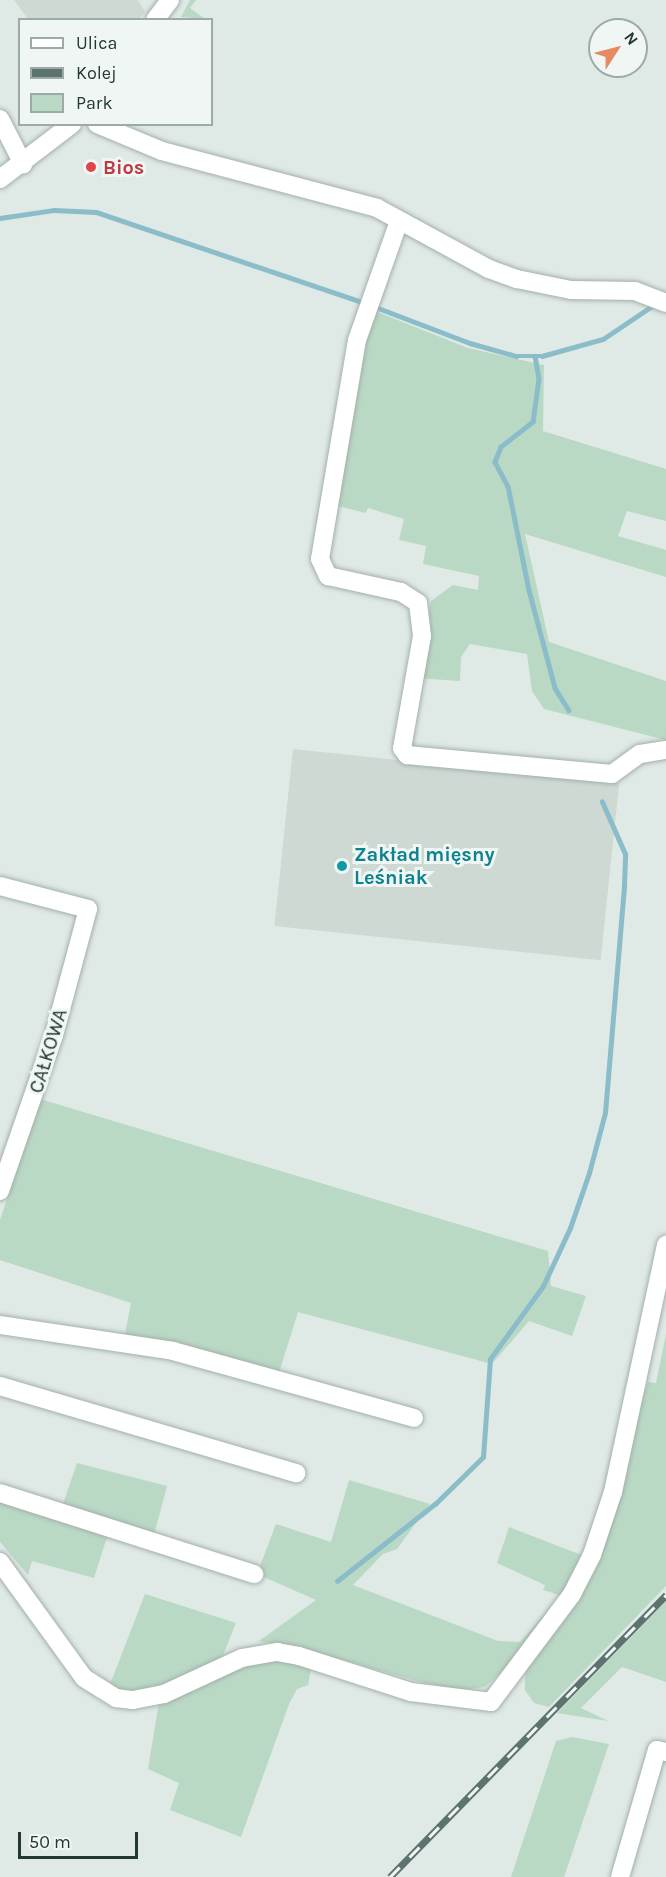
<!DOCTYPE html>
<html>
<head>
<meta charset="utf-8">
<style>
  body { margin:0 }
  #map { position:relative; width:666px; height:1877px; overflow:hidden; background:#dfe9e5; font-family:Karla,sans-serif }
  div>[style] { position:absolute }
  .built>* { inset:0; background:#ced9d4; transform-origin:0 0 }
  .green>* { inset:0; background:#bad9c4 }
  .stream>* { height:4.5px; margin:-2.25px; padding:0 2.25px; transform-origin:2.25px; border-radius:2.25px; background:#8bbcca }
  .roads { filter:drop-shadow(0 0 2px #a3b0ac) drop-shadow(0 0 2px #a3b0ac) }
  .street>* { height:18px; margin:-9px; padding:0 9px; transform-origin:9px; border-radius:9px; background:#fff }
  .secondary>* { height:18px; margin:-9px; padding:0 9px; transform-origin:9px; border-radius:9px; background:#fff }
  .rail>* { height:7px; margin-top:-3.5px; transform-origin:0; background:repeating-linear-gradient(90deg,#eff6f3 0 14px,#5c736f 0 28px); box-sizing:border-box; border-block:2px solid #5c736f }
  .dots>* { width:16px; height:16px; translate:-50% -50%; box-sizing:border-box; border:3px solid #eff6f3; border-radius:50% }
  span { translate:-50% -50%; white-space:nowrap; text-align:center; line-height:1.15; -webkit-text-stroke:6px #eff6f3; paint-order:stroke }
  .health-label { font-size:20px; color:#be3a42; font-weight:700 }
  .left { translate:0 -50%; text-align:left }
  .culture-label { font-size:20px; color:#0d838f; font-weight:700 }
  .street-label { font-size:20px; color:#223833 }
  .legend { position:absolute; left:18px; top:18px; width:195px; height:108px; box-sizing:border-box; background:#eff6f3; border:2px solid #9daaa6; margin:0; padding:8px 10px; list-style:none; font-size:18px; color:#223833 }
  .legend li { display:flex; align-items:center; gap:12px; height:30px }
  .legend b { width:30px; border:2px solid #9daaa6 }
  .north { position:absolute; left:588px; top:18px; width:60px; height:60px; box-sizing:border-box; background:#eff6f3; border:2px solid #9daaa6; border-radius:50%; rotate:54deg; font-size:16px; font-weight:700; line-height:24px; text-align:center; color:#223833 }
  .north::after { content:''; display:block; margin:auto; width:21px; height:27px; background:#e68b61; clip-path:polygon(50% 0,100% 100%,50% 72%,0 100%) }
  .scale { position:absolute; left:18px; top:1832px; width:120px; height:27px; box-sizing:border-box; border:3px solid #223833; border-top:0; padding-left:8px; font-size:18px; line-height:21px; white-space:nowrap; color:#223833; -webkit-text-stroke:4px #eff6f3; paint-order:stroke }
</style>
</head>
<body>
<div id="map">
  <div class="built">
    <div style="clip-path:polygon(14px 0,138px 0,145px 12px,139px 19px,28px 19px)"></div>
    <div style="left:293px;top:749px;width:328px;height:178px;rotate:6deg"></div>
  </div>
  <div class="green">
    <div style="clip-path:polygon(190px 0,196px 0,190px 8px,205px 19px,181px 17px)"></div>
    <div style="clip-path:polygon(375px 311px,468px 348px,544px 365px,543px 431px,666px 469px,666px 521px,627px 511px,618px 536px,666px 550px,666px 577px,525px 534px,549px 642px,666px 681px,666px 740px,544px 709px,532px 691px,527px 654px,470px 644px,461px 657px,460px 681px,416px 678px,431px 601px,453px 585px,478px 590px,479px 576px,423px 564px,426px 546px,399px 540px,404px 519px,368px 508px,366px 513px,334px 505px,352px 376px)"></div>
    <div style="clip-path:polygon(40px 1099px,548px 1251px,551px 1286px,586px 1296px,572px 1336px,529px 1321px,492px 1364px,298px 1312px,278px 1376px,125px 1334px,131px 1303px,0 1260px,0 1220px)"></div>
    <div style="clip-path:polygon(666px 1334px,666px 1586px,549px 1707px,534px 1703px,525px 1690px,525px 1669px,570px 1613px,586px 1584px,648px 1382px,656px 1383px)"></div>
    <div style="clip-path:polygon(77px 1463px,167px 1486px,154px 1535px,63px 1504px)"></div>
    <div style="clip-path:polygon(349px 1480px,430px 1504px,397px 1549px,383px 1554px,353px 1585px,498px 1641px,520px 1642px,555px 1602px,506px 1668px,485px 1687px,464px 1690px,425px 1683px,311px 1651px,259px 1641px,316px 1600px,257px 1574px,276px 1524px,331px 1542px)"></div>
    <div style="clip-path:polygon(0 1497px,109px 1531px,94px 1578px,32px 1561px,28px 1575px,0 1542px)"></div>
    <div style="clip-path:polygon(509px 1527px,584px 1556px,562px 1596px,543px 1590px,545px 1585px,497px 1563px)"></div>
    <div style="clip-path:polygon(145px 1594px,236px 1623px,222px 1658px,166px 1686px,138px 1693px,109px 1687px)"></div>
    <div style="clip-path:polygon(666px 1601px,666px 1682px,622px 1667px,581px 1708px,608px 1721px,557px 1713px)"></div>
    <div style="clip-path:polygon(258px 1660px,312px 1664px,308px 1685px,297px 1689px,289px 1704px,241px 1837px,170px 1810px,179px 1783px,148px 1769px,159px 1702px)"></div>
    <div style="clip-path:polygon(572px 1737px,609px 1744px,564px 1877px,511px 1877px,556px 1741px)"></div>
  </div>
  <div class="stream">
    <div style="left:0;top:218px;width:55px;rotate:-8.4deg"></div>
    <div style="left:54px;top:210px;width:42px;rotate:2.7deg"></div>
    <div style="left:96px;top:212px;width:284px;rotate:18.7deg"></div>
    <div style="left:373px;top:306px;width:104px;rotate:20.9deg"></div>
    <div style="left:470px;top:343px;width:48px;rotate:15.8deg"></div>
    <div style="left:516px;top:356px;width:26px"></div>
    <div style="left:542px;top:356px;width:63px;rotate:-15.6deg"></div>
    <div style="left:603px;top:339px;width:63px;rotate:-33.9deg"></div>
    <div style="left:535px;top:356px;width:23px;rotate:80deg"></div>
    <div style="left:539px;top:379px;width:43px;rotate:97.9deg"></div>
    <div style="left:533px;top:422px;width:41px;rotate:142deg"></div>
    <div style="left:501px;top:447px;width:16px;rotate:112deg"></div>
    <div style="left:495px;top:462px;width:27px;rotate:62deg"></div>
    <div style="left:508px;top:486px;width:106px;rotate:78.6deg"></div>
    <div style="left:529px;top:590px;width:101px;rotate:75.1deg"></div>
    <div style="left:555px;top:688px;width:26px;rotate:58deg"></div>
    <div style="left:337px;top:1581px;width:125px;rotate:-38.2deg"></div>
    <div style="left:435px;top:1504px;width:67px;rotate:-44.4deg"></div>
    <div style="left:483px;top:1457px;width:98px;rotate:-85.9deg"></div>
    <div style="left:490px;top:1359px;width:90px;rotate:-54deg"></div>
    <div style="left:543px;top:1286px;width:64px;rotate:-65deg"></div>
    <div style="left:570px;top:1228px;width:58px;rotate:-70.9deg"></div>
    <div style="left:589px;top:1173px;width:62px;rotate:-75.1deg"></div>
    <div style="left:605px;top:1113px;width:228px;rotate:-85.2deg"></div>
    <div style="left:624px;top:886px;width:32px;rotate:-88deg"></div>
    <div style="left:625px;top:854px;width:57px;rotate:-113.9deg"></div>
  </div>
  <div class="roads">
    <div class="street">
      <div style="left:0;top:119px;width:51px;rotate:62.9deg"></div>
      <div style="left:97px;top:124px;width:70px;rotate:22.6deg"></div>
      <div style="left:162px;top:151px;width:222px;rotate:14.8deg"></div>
      <div style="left:377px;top:208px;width:128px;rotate:28.6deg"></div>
      <div style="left:489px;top:269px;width:30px;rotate:20deg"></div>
      <div style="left:517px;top:279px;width:55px;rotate:11.5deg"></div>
      <div style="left:571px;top:290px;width:64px;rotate:0.9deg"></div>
      <div style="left:635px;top:291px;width:33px;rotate:21deg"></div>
      <div style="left:399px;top:221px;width:126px;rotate:109.4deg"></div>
      <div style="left:357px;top:340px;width:222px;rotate:99.6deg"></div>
      <div style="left:320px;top:559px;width:19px;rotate:65deg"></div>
      <div style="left:328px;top:576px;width:75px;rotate:12.4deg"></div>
      <div style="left:401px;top:592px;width:20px;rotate:33deg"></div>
      <div style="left:418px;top:603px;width:33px;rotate:83deg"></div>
      <div style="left:422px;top:636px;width:114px;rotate:100.1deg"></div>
      <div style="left:402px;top:748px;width:9px;rotate:54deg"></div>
      <div style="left:407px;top:755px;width:206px;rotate:5.3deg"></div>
      <div style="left:612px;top:774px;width:34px;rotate:-36deg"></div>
      <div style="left:640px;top:754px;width:26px;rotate:-9deg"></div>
      <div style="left:0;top:886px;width:91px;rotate:14.6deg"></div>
      <div style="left:88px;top:909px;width:131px;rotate:105.1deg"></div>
      <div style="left:54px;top:1035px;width:165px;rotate:109.1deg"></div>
      <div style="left:0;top:1325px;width:175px;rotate:8.5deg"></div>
      <div style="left:173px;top:1351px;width:250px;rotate:15.5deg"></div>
      <div style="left:0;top:1386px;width:309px;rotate:16.4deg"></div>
      <div style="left:0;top:1493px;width:267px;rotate:17.7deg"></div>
      <div style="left:0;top:1562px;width:143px;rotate:54.1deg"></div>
      <div style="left:84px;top:1678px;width:38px;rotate:32deg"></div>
      <div style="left:116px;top:1698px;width:17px;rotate:7deg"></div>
      <div style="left:133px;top:1700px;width:32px;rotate:-11deg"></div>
      <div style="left:164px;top:1694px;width:86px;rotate:-24.8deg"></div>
      <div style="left:242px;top:1658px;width:36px;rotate:-10deg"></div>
      <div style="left:277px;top:1652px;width:22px;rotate:10deg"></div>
      <div style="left:299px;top:1656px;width:118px;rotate:17.8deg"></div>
      <div style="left:411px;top:1692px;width:81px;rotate:7.1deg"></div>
      <div style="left:491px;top:1702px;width:135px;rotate:-53.1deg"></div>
      <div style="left:572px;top:1594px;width:44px;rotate:-62.9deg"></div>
      <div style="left:592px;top:1555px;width:66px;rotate:-71.6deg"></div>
      <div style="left:613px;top:1492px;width:253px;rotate:-77.9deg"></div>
      <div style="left:620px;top:1877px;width:132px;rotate:-73.8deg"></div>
      <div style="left:657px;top:1750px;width:9px;rotate:13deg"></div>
    </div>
    <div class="secondary">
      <div style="left:155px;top:20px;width:25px;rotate:-53deg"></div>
      <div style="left:0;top:179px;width:91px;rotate:-37.4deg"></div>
    </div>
  </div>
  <div class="rail">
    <div style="left:390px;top:1877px;width:395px;rotate:-45.6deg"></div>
  </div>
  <div class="dots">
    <div style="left:91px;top:167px;background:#e0444e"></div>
    <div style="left:342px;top:866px;background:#0f9aa8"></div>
  </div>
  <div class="health-label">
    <span class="left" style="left:103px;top:167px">Bios</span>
  </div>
  <div class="culture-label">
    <span class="left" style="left:354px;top:866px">Zakład mięsny<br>Leśniak</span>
  </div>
  <div class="street-label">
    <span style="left:48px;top:1051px;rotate:-73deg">CAŁKOWA</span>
  </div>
  <ul class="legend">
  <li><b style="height:8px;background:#fff"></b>Ulica</li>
  <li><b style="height:8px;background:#5c736f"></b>Kolej</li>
  <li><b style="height:16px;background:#bad9c4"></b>Park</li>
  </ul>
  <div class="north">N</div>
  <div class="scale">50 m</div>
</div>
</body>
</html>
